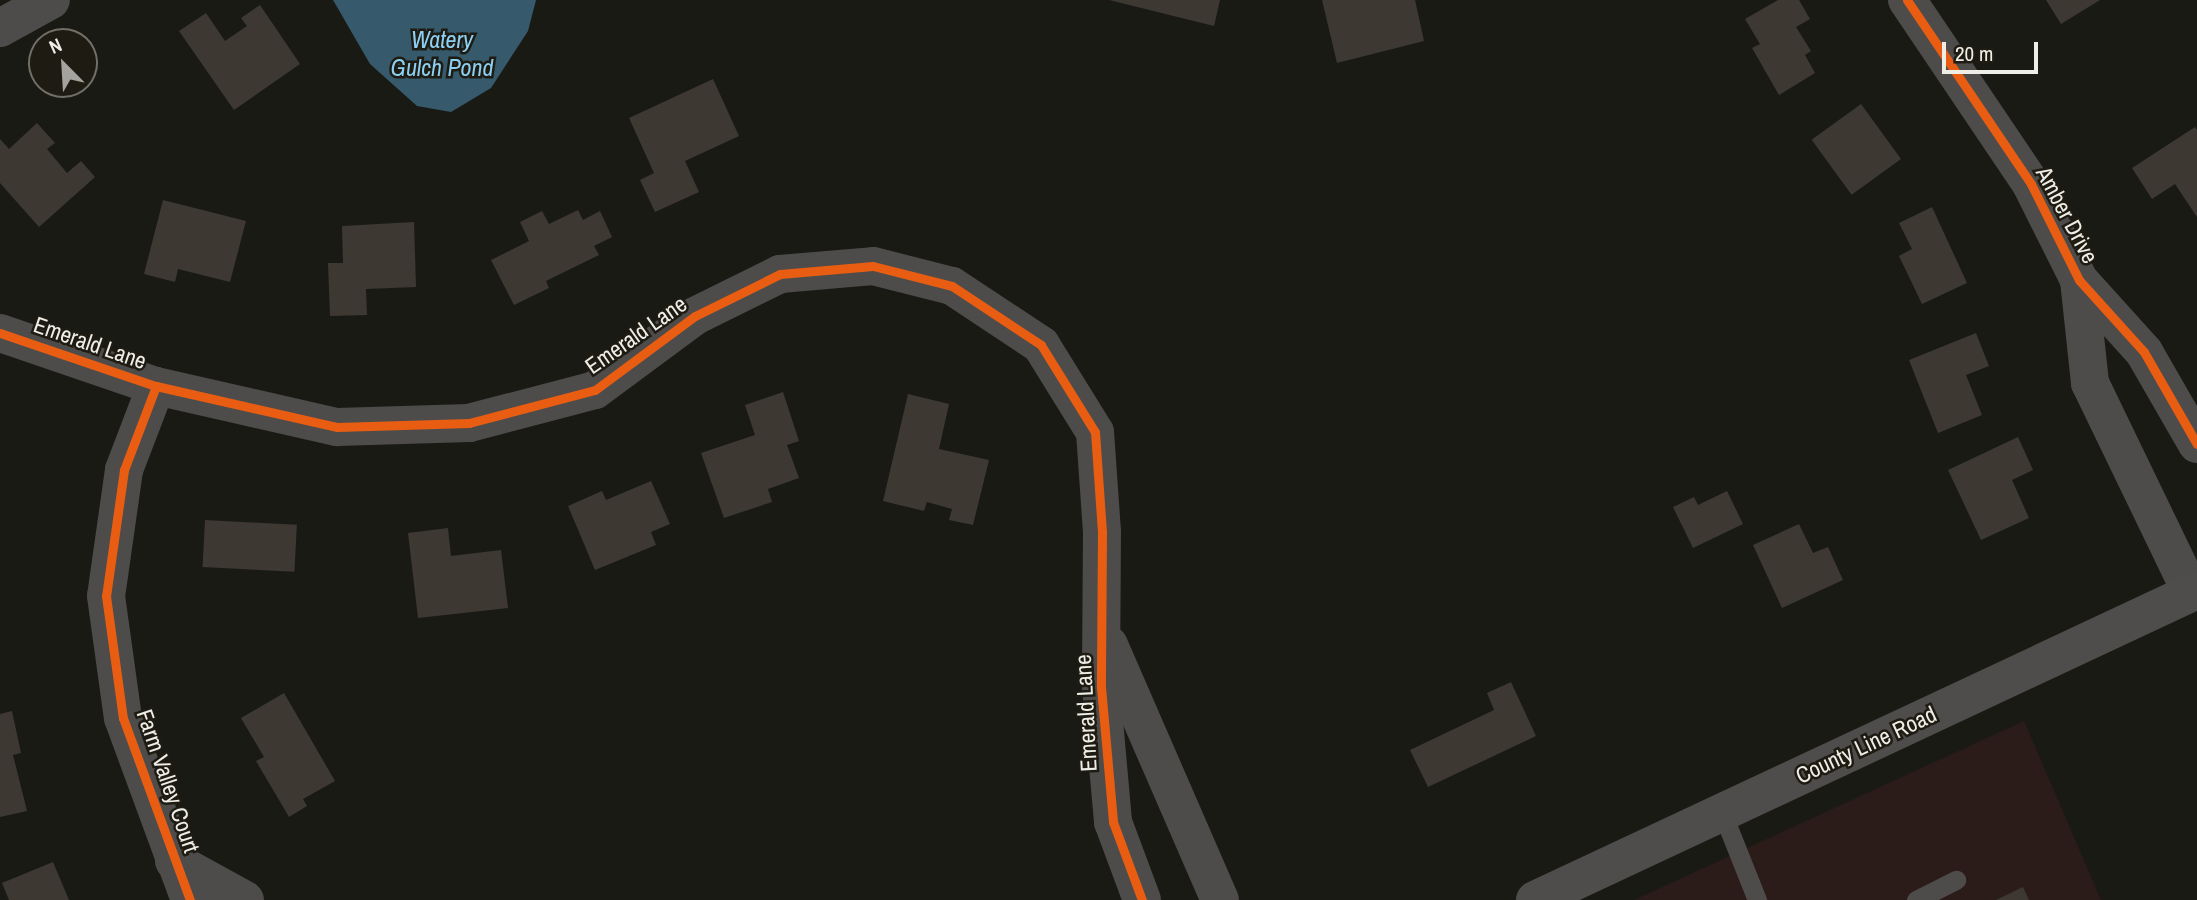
<!DOCTYPE html>
<html>
<head>
<meta charset="utf-8">
<style>
  body { margin:0 }
  #map { position:relative; width:2197px; height:900px; overflow:hidden; background:#1a1a15; font-family:"Archivo Narrow",sans-serif }
  div>[style] { position:absolute }
  .industrial>* { inset:0; background:#2c1c19 }
  .water>* { inset:0; background:#36596b }
  .building>* { inset:0; background:#3d3832; transform-origin:0 0 }
  .service>* { height:19px; margin:-9.5px; padding:0 9.5px; transform-origin:9.5px; border-radius:9.5px; background:#4d4c4a }
  .minor>* { height:38px; margin:-19px; padding:0 19px; transform-origin:19px; border-radius:19px; background:#4d4c4a }
  .secondary>* { height:38px; margin:-19px; padding:0 19px; transform-origin:19px; border-radius:19px; background:#4f4d4b }
  .cycleway>* { height:9px; margin:-4.5px; padding:0 4.5px; transform-origin:4.5px; border-radius:4.5px; background:#e95d12 }
  span { translate:-50% -50%; white-space:nowrap; text-align:center; line-height:1.15; -webkit-text-stroke:5px #1d1b12; paint-order:stroke }
  .street-label { font-size:23px; color:#eeede6 }
  .water-label { font-size:24px; color:#8cd0f3; font-style:italic }
  .north { position:absolute; left:28px; top:28px; width:70px; height:70px; box-sizing:border-box; background:#1d1b12; border:2px solid #716f67; border-radius:50%; rotate:336deg; font-size:19px; font-weight:700; line-height:28px; text-align:center; color:#eeede6 }
  .north::after { content:''; display:block; margin:auto; width:24px; height:32px; background:#a4a39d; clip-path:polygon(50% 0,100% 100%,50% 72%,0 100%) }
  .scale { position:absolute; left:1942px; top:42px; width:96px; height:32px; box-sizing:border-box; border:4px solid #eeede6; border-top:0; padding-left:9px; font-size:21px; line-height:24px; white-space:nowrap; color:#eeede6; -webkit-text-stroke:5px #1d1b12; paint-order:stroke }
</style>
</head>
<body>
<div id="map">
  <div class="industrial">
    <div style="clip-path:polygon(2024px 721px,2101px 900px,1634px 900px)"></div>
  </div>
  <div class="water">
    <div style="clip-path:polygon(333px 0,536px 0,528px 31px,491px 88px,451px 112px,417px 106px,370px 64px)"></div>
  </div>
  <div class="building">
    <div style="clip-path:polygon(1109px 0,1220px 0,1214px 26px)"></div>
    <div style="clip-path:polygon(1322px 0,1415px 0,1424px 41px,1337px 63px)"></div>
    <div style="clip-path:polygon(1778px 0,1799px 0,1810px 19px,1796px 27px,1811px 51px,1805px 55px,1815px 73px,1779px 95px,1752px 48px,1760px 44px,1745px 19px)"></div>
    <div style="clip-path:polygon(2046px 0,2100px 0,2061px 24px)"></div>
    <div style="clip-path:polygon(260px 5px,300px 64px,234px 110px,179px 31px,206px 13px,225px 41px,247px 26px,241px 18px)"></div>
    <div style="clip-path:polygon(713px 79px,739px 136px,685px 161px,699px 192px,655px 212px,640px 180px,654px 173px,629px 118px)"></div>
    <div style="left:1861px;top:104px;width:68px;height:61px;rotate:54deg"></div>
    <div style="clip-path:polygon(37px 123px,55px 143px,47px 149px,67px 173px,81px 161px,95px 177px,39px 227px,0 183px,0 139px,9px 149px)"></div>
    <div style="clip-path:polygon(2195px 127px,2197px 130px,2197px 217px,2175px 184px,2152px 199px,2132px 168px)"></div>
    <div style="clip-path:polygon(163px 200px,246px 221px,230px 282px,178px 269px,175px 282px,144px 274px)"></div>
    <div style="clip-path:polygon(1932px 207px,1967px 283px,1922px 304px,1899px 256px,1912px 249px,1899px 223px)"></div>
    <div style="clip-path:polygon(578px 210px,583px 220px,600px 211px,612px 237px,594px 246px,599px 255px,546px 281px,549px 288px,514px 305px,491px 260px,529px 241px,520px 222px,542px 211px,549px 224px)"></div>
    <div style="clip-path:polygon(414px 222px,416px 287px,366px 289px,367px 315px,330px 316px,328px 263px,343px 263px,342px 226px)"></div>
    <div style="clip-path:polygon(1976px 333px,1989px 366px,1966px 375px,1982px 415px,1938px 433px,1909px 360px)"></div>
    <div style="clip-path:polygon(783px 392px,799px 441px,787px 445px,799px 478px,768px 489px,772px 502px,724px 518px,701px 453px,755px 435px,745px 405px)"></div>
    <div style="clip-path:polygon(908px 394px,949px 404px,939px 449px,989px 460px,973px 525px,949px 520px,952px 509px,927px 502px,924px 511px,883px 501px)"></div>
    <div style="clip-path:polygon(2018px 437px,2033px 470px,2012px 480px,2029px 518px,1981px 540px,1948px 470px)"></div>
    <div style="clip-path:polygon(651px 481px,670px 524px,651px 532px,656px 545px,595px 570px,568px 506px,602px 491px,606px 500px)"></div>
    <div style="clip-path:polygon(1727px 491px,1743px 524px,1693px 548px,1673px 507px,1694px 497px,1698px 505px)"></div>
    <div style="left:205px;top:520px;width:92px;height:47px;rotate:3deg"></div>
    <div style="clip-path:polygon(1799px 524px,1813px 553px,1828px 547px,1843px 580px,1782px 608px,1753px 545px)"></div>
    <div style="clip-path:polygon(448px 528px,451px 556px,501px 550px,508px 608px,418px 618px,408px 533px)"></div>
    <div style="clip-path:polygon(1511px 682px,1536px 736px,1428px 787px,1410px 750px,1494px 710px,1487px 693px)"></div>
    <div style="clip-path:polygon(284px 693px,335px 781px,303px 799px,307px 806px,289px 817px,256px 761px,264px 757px,241px 718px)"></div>
    <div style="clip-path:polygon(12px 711px,21px 753px,13px 755px,27px 811px,0 817px,0 714px)"></div>
    <div style="clip-path:polygon(53px 862px,69px 900px,9px 900px,2px 883px)"></div>
    <div style="clip-path:polygon(2023px 887px,2029px 900px,1996px 900px)"></div>
  </div>
  <div class="service">
    <div style="left:1722px;top:812px;width:95px;rotate:68.3deg"></div>
    <div style="left:1916px;top:900px;width:45px;rotate:-26.6deg"></div>
  </div>
  <div class="minor">
    <div style="left:1907px;top:0;width:222px;rotate:56deg"></div>
    <div style="left:2031px;top:184px;width:107px;rotate:63.4deg"></div>
    <div style="left:2079px;top:280px;width:97px;rotate:47.9deg"></div>
    <div style="left:2144px;top:352px;width:106px;rotate:60.1deg"></div>
    <div style="left:0;top:28px;width:58px;rotate:-28.8deg"></div>
    <div style="left:2079px;top:280px;width:104px;rotate:83.9deg"></div>
    <div style="left:2090px;top:383px;width:232px;rotate:64.2deg"></div>
    <div style="left:0;top:333px;width:165px;rotate:18.8deg"></div>
    <div style="left:156px;top:386px;width:186px;rotate:12.8deg"></div>
    <div style="left:337px;top:427px;width:132px;rotate:-1.7deg"></div>
    <div style="left:469px;top:423px;width:130px;rotate:-14.7deg"></div>
    <div style="left:595px;top:390px;width:124px;rotate:-36.5deg"></div>
    <div style="left:695px;top:316px;width:95px;rotate:-26.3deg"></div>
    <div style="left:780px;top:274px;width:93px;rotate:-4.9deg"></div>
    <div style="left:873px;top:266px;width:81px;rotate:14.2deg"></div>
    <div style="left:952px;top:286px;width:107px;rotate:33.5deg"></div>
    <div style="left:1041px;top:345px;width:102px;rotate:58.2deg"></div>
    <div style="left:1095px;top:432px;width:100px;rotate:86deg"></div>
    <div style="left:1102px;top:532px;width:155px;rotate:90.4deg"></div>
    <div style="left:1101px;top:687px;width:136px;rotate:84.9deg"></div>
    <div style="left:1113px;top:822px;width:83px;rotate:69.6deg"></div>
    <div style="left:156px;top:386px;width:90px;rotate:110.9deg"></div>
    <div style="left:124px;top:470px;width:127px;rotate:98.1deg"></div>
    <div style="left:106px;top:596px;width:123px;rotate:82.1deg"></div>
    <div style="left:123px;top:718px;width:194px;rotate:69.8deg"></div>
    <div style="left:1109px;top:645px;width:278px;rotate:66.5deg"></div>
    <div style="left:174px;top:861px;width:81px;rotate:28.8deg"></div>
  </div>
  <div class="secondary">
    <div style="left:1535px;top:900px;width:731px;rotate:-25.09deg"></div>
  </div>
  <div class="cycleway">
    <div style="left:1907px;top:0;width:222px;rotate:56deg"></div>
    <div style="left:2031px;top:184px;width:107px;rotate:63.4deg"></div>
    <div style="left:2079px;top:280px;width:97px;rotate:47.9deg"></div>
    <div style="left:2144px;top:352px;width:106px;rotate:60.1deg"></div>
    <div style="left:0;top:333px;width:165px;rotate:18.8deg"></div>
    <div style="left:156px;top:386px;width:186px;rotate:12.8deg"></div>
    <div style="left:337px;top:427px;width:132px;rotate:-1.7deg"></div>
    <div style="left:469px;top:423px;width:130px;rotate:-14.7deg"></div>
    <div style="left:595px;top:390px;width:124px;rotate:-36.5deg"></div>
    <div style="left:695px;top:316px;width:95px;rotate:-26.3deg"></div>
    <div style="left:780px;top:274px;width:93px;rotate:-4.9deg"></div>
    <div style="left:873px;top:266px;width:81px;rotate:14.2deg"></div>
    <div style="left:952px;top:286px;width:107px;rotate:33.5deg"></div>
    <div style="left:1041px;top:345px;width:102px;rotate:58.2deg"></div>
    <div style="left:1095px;top:432px;width:100px;rotate:86deg"></div>
    <div style="left:1102px;top:532px;width:155px;rotate:90.4deg"></div>
    <div style="left:1101px;top:687px;width:136px;rotate:84.9deg"></div>
    <div style="left:1113px;top:822px;width:83px;rotate:69.6deg"></div>
    <div style="left:156px;top:386px;width:90px;rotate:110.9deg"></div>
    <div style="left:124px;top:470px;width:127px;rotate:98.1deg"></div>
    <div style="left:106px;top:596px;width:123px;rotate:82.1deg"></div>
    <div style="left:123px;top:718px;width:194px;rotate:69.8deg"></div>
  </div>
  <div class="street-label">
    <span style="left:2067px;top:215px;rotate:62deg">Amber Drive</span>
    <span style="left:636px;top:335px;rotate:-35deg">Emerald Lane</span>
    <span style="left:90px;top:343px;rotate:19deg">Emerald Lane</span>
    <span style="left:1086px;top:713px;rotate:-93deg">Emerald Lane</span>
    <span style="left:1866px;top:745px;rotate:-25deg">County Line Road</span>
    <span style="left:168px;top:781px;rotate:71deg">Farm Valley Court</span>
  </div>
  <div class="water-label">
    <span style="left:442px;top:54px">Watery<br>Gulch Pond</span>
  </div>
  <div class="north">N</div>
  <div class="scale">20 m</div>
</div>
</body>
</html>
